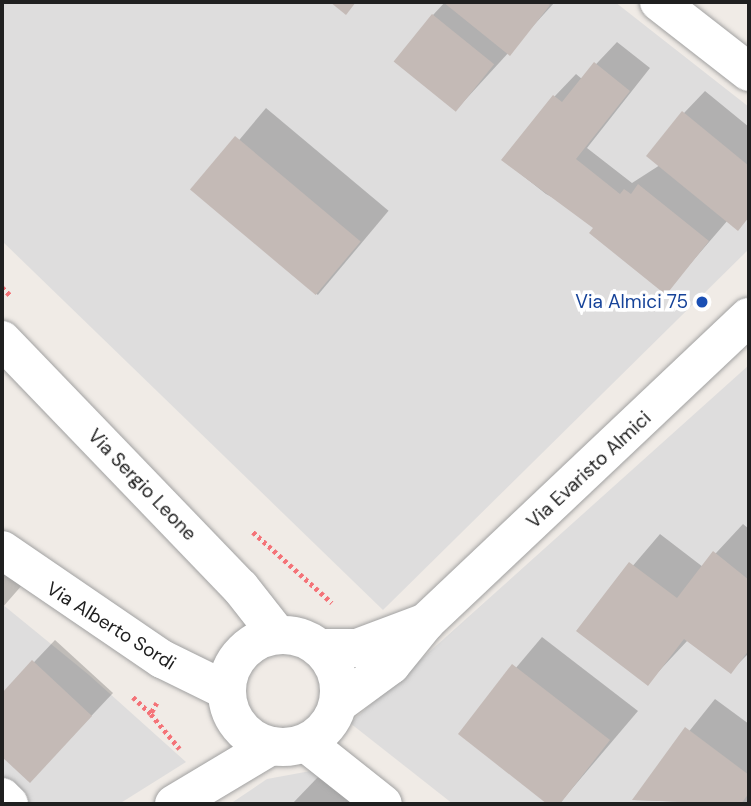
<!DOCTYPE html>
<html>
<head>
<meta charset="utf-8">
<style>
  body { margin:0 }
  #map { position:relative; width:751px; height:806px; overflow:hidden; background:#f0ebe6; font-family:"DM Sans",sans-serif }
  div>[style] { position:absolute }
  .residential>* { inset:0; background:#dedddd }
  .shadow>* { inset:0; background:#0003; transform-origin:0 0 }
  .building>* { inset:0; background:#c4bab6; transform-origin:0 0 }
  .path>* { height:4.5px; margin-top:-2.25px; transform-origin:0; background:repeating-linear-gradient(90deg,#f47378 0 3.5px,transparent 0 7px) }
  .roads { filter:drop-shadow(0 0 2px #a1a1a1) drop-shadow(0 0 2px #a1a1a1) }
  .minor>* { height:38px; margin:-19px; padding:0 19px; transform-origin:19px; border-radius:19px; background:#fff }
  .minor>.ring { margin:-19px; padding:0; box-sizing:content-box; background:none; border:38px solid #fff; border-radius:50% }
  .dots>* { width:19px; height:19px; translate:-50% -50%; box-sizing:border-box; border:4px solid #fff; border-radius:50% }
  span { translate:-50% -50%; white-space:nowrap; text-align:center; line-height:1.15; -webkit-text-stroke:7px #fff; paint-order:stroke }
  .transit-label { font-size:19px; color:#164399 }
  .right { translate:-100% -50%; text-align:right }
  .street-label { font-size:19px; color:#202020 }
  .frame { position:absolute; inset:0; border:4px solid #202020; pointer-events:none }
</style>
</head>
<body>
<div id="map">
  <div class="residential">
    <div style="clip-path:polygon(2px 2px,615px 2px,749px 107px,749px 249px,383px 610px,2px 241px)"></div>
    <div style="clip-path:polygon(749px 365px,749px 804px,453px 804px,350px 723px)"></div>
    <div style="clip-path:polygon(2px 604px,89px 675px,186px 762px,119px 804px,2px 804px)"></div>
    <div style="clip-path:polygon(316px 770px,358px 804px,230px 804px,267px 779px)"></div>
  </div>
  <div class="shadow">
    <div style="clip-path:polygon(445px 2px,555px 2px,456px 110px,433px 15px)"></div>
    <div style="clip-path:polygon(617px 42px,650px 68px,587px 148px,632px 183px,660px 165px,684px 113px,705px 91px,749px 127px,749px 217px,738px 228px,728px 220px,666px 292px,600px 222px,546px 194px,503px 160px,555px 96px,576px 74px,582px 79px)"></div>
    <div style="left:266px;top:108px;width:160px;height:110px;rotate:40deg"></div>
    <div style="clip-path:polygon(743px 524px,749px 529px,749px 653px,730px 672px,688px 640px,647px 684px,578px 630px,660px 534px,703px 567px)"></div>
    <div style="clip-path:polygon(2px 552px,30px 576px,2px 608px)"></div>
    <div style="clip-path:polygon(542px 637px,638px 711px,559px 804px,550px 804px,460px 734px)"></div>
    <div style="clip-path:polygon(55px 640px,113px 693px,30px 781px,2px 755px,2px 696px)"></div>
    <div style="clip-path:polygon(715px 699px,749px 724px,749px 804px,634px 800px)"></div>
    <div style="clip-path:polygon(318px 777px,355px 804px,292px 804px)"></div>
  </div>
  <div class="building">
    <div style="clip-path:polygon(330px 2px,356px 2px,346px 15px)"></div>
    <div style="clip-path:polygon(443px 2px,546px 2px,550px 5px,510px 56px)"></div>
    <div style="left:432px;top:14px;width:80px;height:61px;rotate:39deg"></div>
    <div style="clip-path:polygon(594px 62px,630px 91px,576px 159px,620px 194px,624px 189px,631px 194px,638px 184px,709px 241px,666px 295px,589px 233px,593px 228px,501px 160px,553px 95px,562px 102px)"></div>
    <div style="clip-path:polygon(682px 111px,749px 166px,749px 217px,738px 231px,646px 156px)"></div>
    <div style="left:235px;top:136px;width:164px;height:70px;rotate:40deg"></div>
    <div style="clip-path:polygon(713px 551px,749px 580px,749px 650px,731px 674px,684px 639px,648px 686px,576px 631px,629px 562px,677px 598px)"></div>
    <div style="clip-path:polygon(32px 660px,92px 716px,30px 783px,2px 757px,2px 693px)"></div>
    <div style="clip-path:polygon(512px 664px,610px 740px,560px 804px,547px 804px,458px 734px)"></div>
    <div style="clip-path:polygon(685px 727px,749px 775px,749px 793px,741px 804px,632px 800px)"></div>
  </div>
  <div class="path">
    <div style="left:2px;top:287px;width:13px;rotate:45deg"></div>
    <div style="left:253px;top:532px;width:106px;rotate:41.9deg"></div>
    <div style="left:133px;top:697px;width:25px;rotate:43deg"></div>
    <div style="left:157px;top:703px;width:13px;rotate:119deg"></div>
    <div style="left:151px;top:714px;width:45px;rotate:50.4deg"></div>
  </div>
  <div class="roads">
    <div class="minor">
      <div style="left:659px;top:2px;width:114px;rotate:37.9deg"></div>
      <div style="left:2px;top:340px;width:343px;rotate:46.1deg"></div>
      <div style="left:240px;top:587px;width:60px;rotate:51.8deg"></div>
      <div style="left:2px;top:550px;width:194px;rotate:34.3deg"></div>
      <div style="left:162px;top:659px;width:72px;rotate:26.2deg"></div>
      <div class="ring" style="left:227px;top:635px;width:74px;height:74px"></div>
      <div style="left:321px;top:648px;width:36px"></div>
      <div style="left:357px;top:648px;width:74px;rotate:-20.6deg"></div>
      <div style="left:338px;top:704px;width:66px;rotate:-36.3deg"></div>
      <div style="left:391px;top:665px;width:55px;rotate:-50.9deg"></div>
      <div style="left:426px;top:622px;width:444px;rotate:-43.4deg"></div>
      <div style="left:306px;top:743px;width:98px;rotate:38.4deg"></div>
      <div style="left:2px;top:797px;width:10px;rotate:45deg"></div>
      <div style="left:174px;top:804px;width:113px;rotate:-30.9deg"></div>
    </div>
  </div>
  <div class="dots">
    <div style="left:702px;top:302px;background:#1a4fb4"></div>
  </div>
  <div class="transit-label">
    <span class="right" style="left:688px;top:302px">Via Almici 75</span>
  </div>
  <div class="street-label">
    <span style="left:589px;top:470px;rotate:-43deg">Via Evaristo Almici</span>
    <span style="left:142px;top:485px;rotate:46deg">Via Sergio Leone</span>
    <span style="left:111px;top:626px;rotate:32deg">Via Alberto Sordi</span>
  </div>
  <div class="frame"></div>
</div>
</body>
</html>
